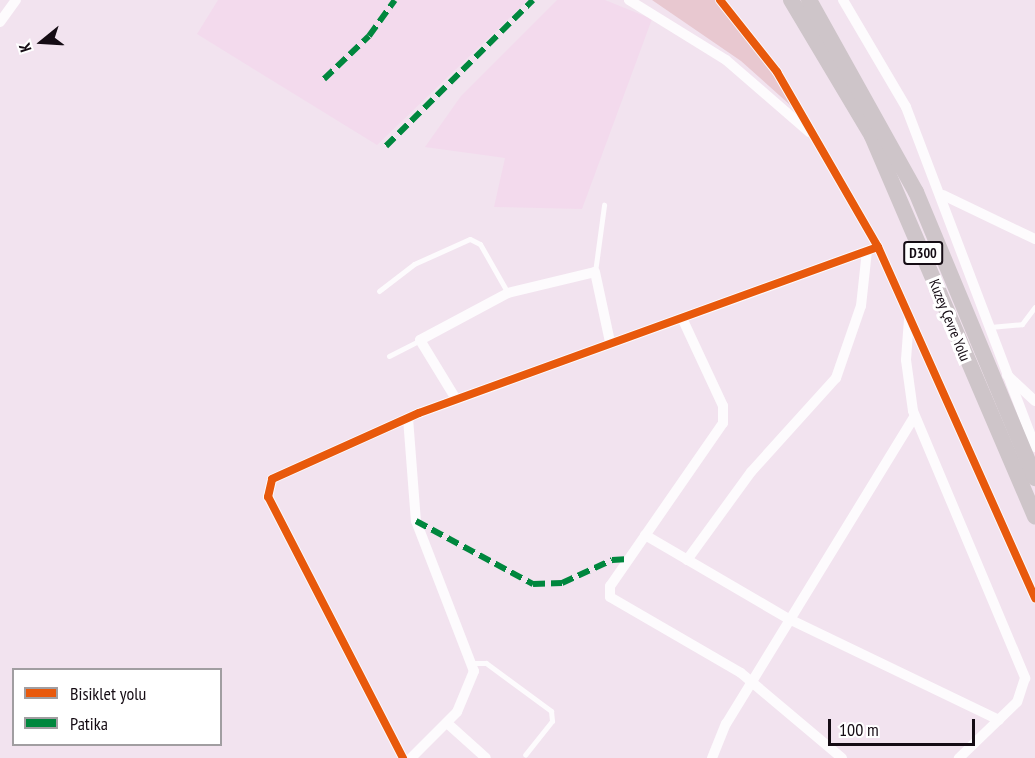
<!DOCTYPE html>
<html>
<head>
<meta charset="utf-8">
<style>
  body { margin:0 }
  #map { position:relative; width:1035px; height:758px; overflow:hidden; background:#f2e3ef; font-family:"PT Sans Narrow",sans-serif }
  div>[style] { position:absolute }
  .built>* { inset:0; background:#f3daed }
  .green>* { inset:0; background:#e8c8d0 }
  .service>* { height:5px; margin:-2.5px; padding:0 2.5px; transform-origin:2.5px; border-radius:2.5px; background:#fdfbfd }
  .minor>* { height:10px; margin:-5px; padding:0 5px; transform-origin:5px; border-radius:5px; background:#fdfbfd }
  .trunk>* { height:16px; margin:-8px; padding:0 8px; transform-origin:8px; border-radius:8px; background:#cec5c9 }
  .quiet>* { height:6px; margin-top:-3px; transform-origin:0; background:repeating-linear-gradient(90deg,#00873e 0 12px,transparent 0 18px) }
  .cycleway>* { height:8px; margin:-4px; padding:0 4px; transform-origin:4px; border-radius:4px; background:#e8590c }
  span { translate:-50% -50%; white-space:nowrap; text-align:center; line-height:1.15; -webkit-text-stroke:6px #fff; paint-order:stroke }
  .shield-label span { padding:2px 4px; background:#fff; border:2px solid; border-radius:4px; -webkit-text-stroke-width:0 }
  .shield-label { font-size:14px; color:#150c14; font-weight:700 }
  .street-label { font-size:15px; color:#150c14 }
  .legend { position:absolute; left:12px; top:668px; width:210px; height:78px; box-sizing:border-box; background:#fff; border:2px solid #a19ea1; margin:0; padding:8px 10px; list-style:none; font-size:18px; color:#150c14 }
  .legend li { display:flex; align-items:center; gap:12px; height:30px }
  .legend b { width:30px; border:2px solid #a19ea1 }
  .north { position:absolute; left:12px; top:12px; width:60px; height:60px; -webkit-text-stroke:4px #fff; paint-order:stroke; rotate:252deg; font-size:16px; font-weight:700; line-height:24px; text-align:center; color:#150c14 }
  .north::after { content:''; display:block; margin:auto; width:21px; height:27px; background:#150c14; clip-path:polygon(50% 0,100% 100%,50% 72%,0 100%) }
  .scale { position:absolute; left:828px; top:719px; width:147px; height:27px; box-sizing:border-box; border:3px solid #150c14; border-top:0; padding-left:8px; font-size:18px; line-height:21px; white-space:nowrap; color:#150c14; -webkit-text-stroke:4px #fff; paint-order:stroke }
</style>
</head>
<body>
<div id="map">
  <div class="built">
    <div style="clip-path:polygon(218px 0,528px 0,377px 145px,197px 34px)"></div>
    <div style="clip-path:polygon(557px 0,605px 0,652px 19px,582px 209px,494px 207px,505px 158px,425px 147px,461px 96px)"></div>
  </div>
  <div class="green">
    <div style="clip-path:polygon(652px 0,717px 0,774px 72px,799px 113px,741px 61px)"></div>
  </div>
  <div class="service">
    <div style="left:595px;top:272px;width:68px;rotate:-82.3deg"></div>
    <div style="left:379px;top:291px;width:44px;rotate:-37.6deg"></div>
    <div style="left:414px;top:264px;width:61px;rotate:-24.1deg"></div>
    <div style="left:470px;top:239px;width:11px;rotate:27deg"></div>
    <div style="left:480px;top:244px;width:56px;rotate:60.3deg"></div>
    <div style="left:990px;top:327px;width:32px;rotate:-5deg"></div>
    <div style="left:1022px;top:324px;width:21px;rotate:-53deg"></div>
    <div style="left:389px;top:356px;width:35px;rotate:-27deg"></div>
    <div style="left:473px;top:663px;width:13px"></div>
    <div style="left:486px;top:663px;width:81px;rotate:36.4deg"></div>
    <div style="left:551px;top:711px;width:10px;rotate:84deg"></div>
    <div style="left:552px;top:721px;width:43px;rotate:128.5deg"></div>
  </div>
  <div class="minor">
    <div style="left:629px;top:0;width:114px;rotate:31.7deg"></div>
    <div style="left:726px;top:60px;width:110px;rotate:40.9deg"></div>
    <div style="left:720px;top:0;width:92px;rotate:51.6deg"></div>
    <div style="left:777px;top:72px;width:202px;rotate:60deg"></div>
    <div style="left:878px;top:247px;width:385px;rotate:65.9deg"></div>
    <div style="left:843px;top:0;width:124px;rotate:59.5deg"></div>
    <div style="left:906px;top:107px;width:364px;rotate:69.2deg"></div>
    <div style="left:0;top:22px;width:27px;rotate:-54deg"></div>
    <div style="left:943px;top:195px;width:102px;rotate:25.6deg"></div>
    <div style="left:682px;top:318px;width:97px;rotate:65deg"></div>
    <div style="left:723px;top:406px;width:17px;rotate:90deg"></div>
    <div style="left:723px;top:423px;width:198px;rotate:124.7deg"></div>
    <div style="left:610px;top:586px;width:11px;rotate:90deg"></div>
    <div style="left:610px;top:597px;width:151px;rotate:30.1deg"></div>
    <div style="left:741px;top:673px;width:132px;rotate:40.1deg"></div>
    <div style="left:909px;top:319px;width:41px;rotate:94.2deg"></div>
    <div style="left:906px;top:360px;width:51px;rotate:82.2deg"></div>
    <div style="left:913px;top:411px;width:290px;rotate:67.2deg"></div>
    <div style="left:1025px;top:678px;width:25px;rotate:108deg"></div>
    <div style="left:1017px;top:702px;width:81px;rotate:136deg"></div>
    <div style="left:1007px;top:375px;width:38px;rotate:43deg"></div>
    <div style="left:456px;top:399px;width:69px;rotate:-121.4deg"></div>
    <div style="left:420px;top:340px;width:100px;rotate:-28.1deg"></div>
    <div style="left:508px;top:293px;width:89px;rotate:-13.6deg"></div>
    <div style="left:595px;top:272px;width:72px;rotate:77.9deg"></div>
    <div style="left:408px;top:418px;width:103px;rotate:85.6deg"></div>
    <div style="left:416px;top:521px;width:161px;rotate:68.9deg"></div>
    <div style="left:474px;top:671px;width:44px;rotate:112.5deg"></div>
    <div style="left:457px;top:712px;width:65px;rotate:135deg"></div>
    <div style="left:645px;top:535px;width:167px;rotate:30.3deg"></div>
    <div style="left:789px;top:619px;width:233px;rotate:25.7deg"></div>
    <div style="left:687px;top:560px;width:109px;rotate:-54deg"></div>
    <div style="left:751px;top:472px;width:127px;rotate:-47.9deg"></div>
    <div style="left:836px;top:378px;width:76px;rotate:-70.9deg"></div>
    <div style="left:861px;top:306px;width:55px;rotate:-83.8deg"></div>
    <div style="left:447px;top:723px;width:52px;rotate:41.9deg"></div>
    <div style="left:403px;top:758px;width:294px;rotate:-117.3deg"></div>
    <div style="left:268px;top:497px;width:18px;rotate:-77deg"></div>
    <div style="left:272px;top:479px;width:161px;rotate:-24.2deg"></div>
    <div style="left:419px;top:413px;width:488px;rotate:-19.9deg"></div>
    <div style="left:712px;top:758px;width:37px;rotate:-68deg"></div>
    <div style="left:726px;top:724px;width:361px;rotate:-58.5deg"></div>
  </div>
  <div class="trunk">
    <div style="left:791px;top:0;width:158px;rotate:59.2deg"></div>
    <div style="left:872px;top:136px;width:414px;rotate:66.8deg"></div>
    <div style="left:809px;top:0;width:220px;rotate:60.9deg"></div>
    <div style="left:916px;top:192px;width:310px;rotate:67.4deg"></div>
  </div>
  <div class="quiet">
    <div style="left:324px;top:79px;width:62px;rotate:-43.7deg"></div>
    <div style="left:369px;top:36px;width:44px;rotate:-54.2deg"></div>
    <div style="left:386px;top:146px;width:207px;rotate:-44.8deg"></div>
    <div style="left:416px;top:521px;width:133px;rotate:28.3deg"></div>
    <div style="left:533px;top:584px;width:29px;rotate:-2deg"></div>
    <div style="left:562px;top:583px;width:55px;rotate:-24.7deg"></div>
    <div style="left:612px;top:560px;width:17px;rotate:-3deg"></div>
  </div>
  <div class="cycleway">
    <div style="left:720px;top:0;width:92px;rotate:51.6deg"></div>
    <div style="left:777px;top:72px;width:202px;rotate:60deg"></div>
    <div style="left:878px;top:247px;width:385px;rotate:65.9deg"></div>
    <div style="left:403px;top:758px;width:294px;rotate:-117.3deg"></div>
    <div style="left:268px;top:497px;width:18px;rotate:-77deg"></div>
    <div style="left:272px;top:479px;width:161px;rotate:-24.2deg"></div>
    <div style="left:419px;top:413px;width:488px;rotate:-19.9deg"></div>
  </div>
  <div class="shield-label">
    <span style="left:923px;top:253px">D300</span>
  </div>
  <div class="street-label">
    <span style="left:950px;top:320px;rotate:68deg">Kuzey Çevre Yolu</span>
  </div>
  <ul class="legend">
  <li><b style="height:8px;background:#e8590c"></b>Bisiklet yolu</li>
  <li><b style="height:8px;background:#00873e"></b>Patika</li>
  </ul>
  <div class="north">K</div>
  <div class="scale">100 m</div>
</div>
</body>
</html>
